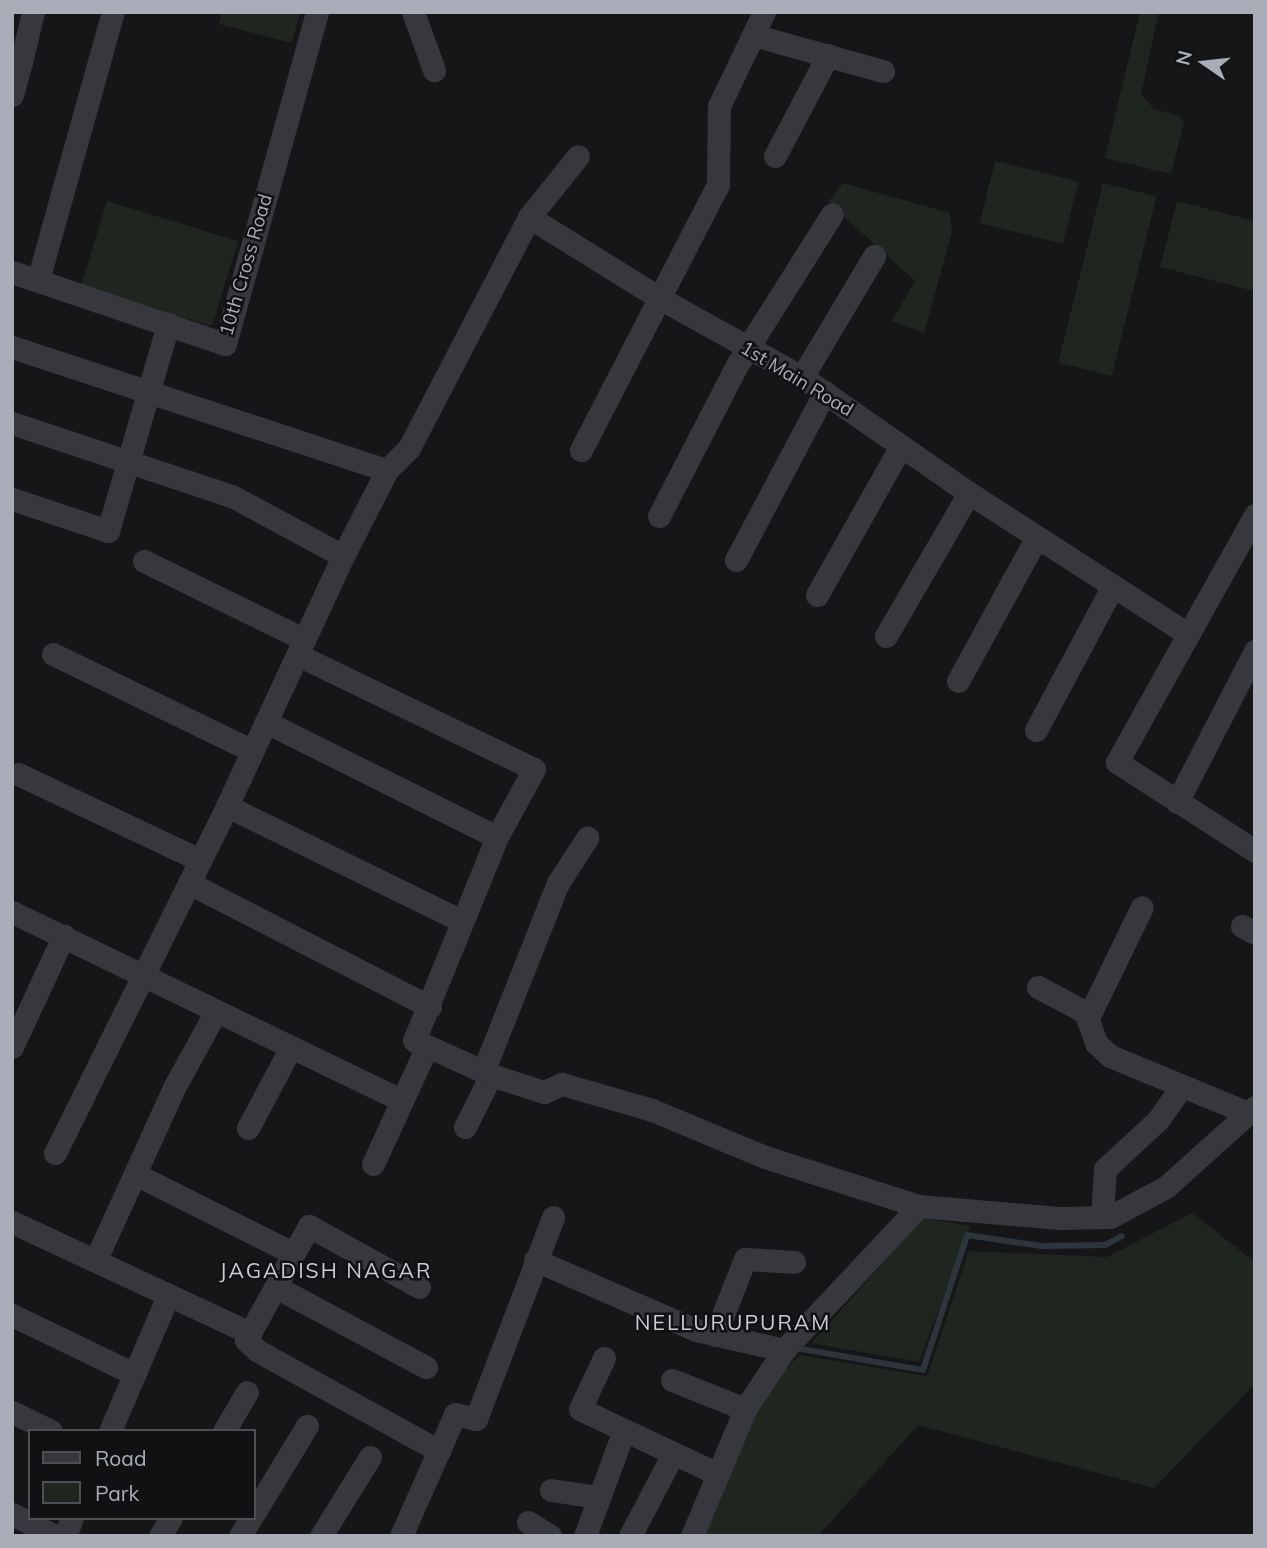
<!DOCTYPE html>
<html>
<head>
<meta charset="utf-8">
<style>
  body { margin:0 }
  #map { position:relative; width:1267px; height:1548px; overflow:hidden; background:#161618; font-family:Mulish,sans-serif }
  div>[style] { position:absolute }
  .green>* { inset:0; background:#1e261f; transform-origin:0 0 }
  .stream>* { height:6px; margin:-3px; padding:0 3px; transform-origin:3px; border-radius:3px; background:#2c353c }
  .minor>* { height:23px; margin:-11.5px; padding:0 11.5px; transform-origin:11.5px; border-radius:11.5px; background:#37383d }
  span { translate:-50% -50%; white-space:nowrap; text-align:center; line-height:1.15; -webkit-text-stroke:5px #111113; paint-order:stroke }
  .street-label { font-size:19px; color:#a8adb8 }
  .neighbourhood-label { font-size:21px; color:#c9ccd4; letter-spacing:2px }
  .frame { position:absolute; inset:0; border:14px solid #a8adb8; pointer-events:none }
  .legend { position:absolute; left:28px; top:1429px; width:228px; height:91px; box-sizing:border-box; background:#111113; border:2px solid #4d4f55; margin:0; padding:9px 12px; list-style:none; font-size:21px; color:#a8adb8 }
  .legend li { display:flex; align-items:center; gap:14px; height:35px }
  .legend b { width:35px; border:2px solid #4d4f55 }
  .north { position:absolute; left:1169px; top:28px; width:70px; height:70px; -webkit-text-stroke:5px #111113; paint-order:stroke; rotate:284deg; font-size:19px; font-weight:700; line-height:28px; text-align:center; color:#a8adb8 }
  .north::after { content:''; display:block; margin:auto; width:24px; height:32px; background:#a8adb8; clip-path:polygon(50% 0,100% 100%,50% 72%,0 100%) }
</style>
</head>
<body>
<div id="map">
  <div class="green">
    <div style="clip-path:polygon(222px 12px,300px 12px,292px 43px,219px 24px)"></div>
    <div style="clip-path:polygon(1140px 12px,1159px 12px,1141px 94px,1154px 109px,1180px 116px,1184px 123px,1171px 174px,1105px 158px)"></div>
    <div style="left:995px;top:161px;width:86px;height:64px;rotate:14deg"></div>
    <div style="clip-path:polygon(843px 183px,950px 213px,952px 232px,924px 333px,892px 321px,915px 281px,828px 202px)"></div>
    <div style="left:1103px;top:183px;width:55px;height:185px;rotate:14deg"></div>
    <div style="left:107px;top:201px;width:137px;height:89px;rotate:17deg"></div>
    <div style="clip-path:polygon(1177px 201px,1255px 221px,1254px 291px,1160px 267px)"></div>
    <div style="clip-path:polygon(1192px 1213px,1255px 1262px,1255px 1384px,1154px 1488px,918px 1425px,818px 1536px,704px 1536px,760px 1397px,799px 1355px,927px 1376px,969px 1251px,1107px 1257px)"></div>
    <div style="clip-path:polygon(924px 1218px,970px 1226px,919px 1362px,811px 1343px)"></div>
  </div>
  <div class="stream">
    <div style="left:801px;top:1349px;width:124px;rotate:9.8deg"></div>
    <div style="left:923px;top:1370px;width:142px;rotate:-71.9deg"></div>
    <div style="left:967px;top:1235px;width:75px;rotate:8.5deg"></div>
    <div style="left:1041px;top:1246px;width:64px;rotate:-0.9deg"></div>
    <div style="left:1105px;top:1245px;width:19px;rotate:-28deg"></div>
  </div>
  <div class="minor">
    <div style="left:413px;top:12px;width:62px;rotate:70.1deg"></div>
    <div style="left:753px;top:35px;width:135px;rotate:15.5deg"></div>
    <div style="left:12px;top:58px;width:10px;rotate:24deg"></div>
    <div style="left:21px;top:62px;width:51px;rotate:-76.5deg"></div>
    <div style="left:12px;top:95px;width:34px;rotate:-75deg"></div>
    <div style="left:775px;top:156px;width:114px;rotate:-62.3deg"></div>
    <div style="left:529px;top:217px;width:78px;rotate:-51.2deg"></div>
    <div style="left:12px;top:272px;width:225px;rotate:18.7deg"></div>
    <div style="left:225px;top:344px;width:345px;rotate:-74.5deg"></div>
    <div style="left:38px;top:280px;width:278px;rotate:-74.4deg"></div>
    <div style="left:12px;top:347px;width:395px;rotate:18.2deg"></div>
    <div style="left:802px;top:377px;width:141px;rotate:-59.2deg"></div>
    <div style="left:12px;top:423px;width:232px;rotate:18.4deg"></div>
    <div style="left:232px;top:496px;width:126px;rotate:28.4deg"></div>
    <div style="left:581px;top:450px;width:298px;rotate:-62.7deg"></div>
    <div style="left:718px;top:185px;width:79px;rotate:-89.3deg"></div>
    <div style="left:719px;top:106px;width:104px;rotate:-64.4deg"></div>
    <div style="left:12px;top:499px;width:101px;rotate:18.4deg"></div>
    <div style="left:108px;top:531px;width:216px;rotate:-73.8deg"></div>
    <div style="left:1255px;top:515px;width:283px;rotate:119.2deg"></div>
    <div style="left:1117px;top:762px;width:164px;rotate:32.8deg"></div>
    <div style="left:659px;top:516px;width:170px;rotate:-62.7deg"></div>
    <div style="left:737px;top:365px;width:178px;rotate:-57.8deg"></div>
    <div style="left:736px;top:560px;width:190px;rotate:-62.1deg"></div>
    <div style="left:144px;top:561px;width:177px;rotate:26.1deg"></div>
    <div style="left:817px;top:595px;width:171px;rotate:-60.6deg"></div>
    <div style="left:886px;top:636px;width:165px;rotate:-59.9deg"></div>
    <div style="left:53px;top:654px;width:220px;rotate:25.9deg"></div>
    <div style="left:298px;top:655px;width:262px;rotate:25.8deg"></div>
    <div style="left:534px;top:769px;width:77px;rotate:118.6deg"></div>
    <div style="left:497px;top:837px;width:219px;rotate:112.2deg"></div>
    <div style="left:958px;top:681px;width:164px;rotate:-61.3deg"></div>
    <div style="left:266px;top:722px;width:258px;rotate:26.5deg"></div>
    <div style="left:1036px;top:730px;width:163px;rotate:-61.9deg"></div>
    <div style="left:18px;top:774px;width:201px;rotate:25.3deg"></div>
    <div style="left:1177px;top:802px;width:170px;rotate:-62.7deg"></div>
    <div style="left:227px;top:806px;width:262px;rotate:26.1deg"></div>
    <div style="left:189px;top:883px;width:271px;rotate:27.2deg"></div>
    <div style="left:12px;top:912px;width:432px;rotate:25.8deg"></div>
    <div style="left:1242px;top:926px;width:15px;rotate:28deg"></div>
    <div style="left:1038px;top:987px;width:53px;rotate:28deg"></div>
    <div style="left:1085px;top:1012px;width:33px;rotate:70deg"></div>
    <div style="left:1096px;top:1043px;width:19px;rotate:43deg"></div>
    <div style="left:1110px;top:1056px;width:149px;rotate:22.4deg"></div>
    <div style="left:1088px;top:1018px;width:123px;rotate:-64.1deg"></div>
    <div style="left:12px;top:1047px;width:123px;rotate:-65.1deg"></div>
    <div style="left:483px;top:1072px;width:203px;rotate:-68.4deg"></div>
    <div style="left:558px;top:883px;width:54px;rotate:-57.2deg"></div>
    <div style="left:465px;top:1127px;width:58px;rotate:-63.4deg"></div>
    <div style="left:248px;top:1128px;width:89px;rotate:-62deg"></div>
    <div style="left:55px;top:1153px;width:387px;rotate:-63.6deg"></div>
    <div style="left:227px;top:806px;width:276px;rotate:-65.1deg"></div>
    <div style="left:343px;top:556px;width:97px;rotate:-62.9deg"></div>
    <div style="left:387px;top:470px;width:31px;rotate:-45deg"></div>
    <div style="left:409px;top:448px;width:260px;rotate:-62.5deg"></div>
    <div style="left:529px;top:217px;width:155px;rotate:31.8deg"></div>
    <div style="left:661px;top:299px;width:161px;rotate:29deg"></div>
    <div style="left:802px;top:377px;width:203px;rotate:34.8deg"></div>
    <div style="left:969px;top:493px;width:260px;rotate:32.8deg"></div>
    <div style="left:373px;top:1164px;width:127px;rotate:-65.3deg"></div>
    <div style="left:426px;top:1049px;width:15px;rotate:-143deg"></div>
    <div style="left:414px;top:1040px;width:85px;rotate:24.4deg"></div>
    <div style="left:491px;top:1075px;width:56px;rotate:17.8deg"></div>
    <div style="left:544px;top:1092px;width:20px;rotate:-24deg"></div>
    <div style="left:562px;top:1084px;width:94px;rotate:16.1deg"></div>
    <div style="left:652px;top:1110px;width:122px;rotate:22.6deg"></div>
    <div style="left:765px;top:1157px;width:162px;rotate:17.7deg"></div>
    <div style="left:135px;top:1174px;width:177px;rotate:26.6deg"></div>
    <div style="left:1102px;top:1217px;width:48px;rotate:-86.4deg"></div>
    <div style="left:1105px;top:1169px;width:72px;rotate:-42.8deg"></div>
    <div style="left:1158px;top:1120px;width:42px;rotate:-54.8deg"></div>
    <div style="left:12px;top:1222px;width:263px;rotate:25deg"></div>
    <div style="left:96px;top:1259px;width:190px;rotate:-65.5deg"></div>
    <div style="left:175px;top:1086px;width:85px;rotate:-61.3deg"></div>
    <div style="left:535px;top:1260px;width:176px;rotate:23.5deg"></div>
    <div style="left:696px;top:1330px;width:90px;rotate:12.8deg"></div>
    <div style="left:276px;top:1287px;width:170px;rotate:28.1deg"></div>
    <div style="left:419px;top:1287px;width:126px;rotate:-151deg"></div>
    <div style="left:309px;top:1226px;width:130px;rotate:118.9deg"></div>
    <div style="left:246px;top:1340px;width:16px;rotate:43deg"></div>
    <div style="left:258px;top:1351px;width:207px;rotate:28.9deg"></div>
    <div style="left:12px;top:1315px;width:136px;rotate:25.8deg"></div>
    <div style="left:715px;top:1335px;width:82px;rotate:-68.5deg"></div>
    <div style="left:745px;top:1259px;width:49px;rotate:3.5deg"></div>
    <div style="left:604px;top:1358px;width:56px;rotate:115.2deg"></div>
    <div style="left:580px;top:1409px;width:49px;rotate:25.5deg"></div>
    <div style="left:672px;top:1380px;width:79px;rotate:21.7deg"></div>
    <div style="left:12px;top:1412px;width:43px;rotate:26deg"></div>
    <div style="left:110px;top:1431px;width:147px;rotate:-66.8deg"></div>
    <div style="left:224px;top:1431px;width:45px;rotate:-59.5deg"></div>
    <div style="left:551px;top:1490px;width:47px;rotate:8.7deg"></div>
    <div style="left:254px;top:1513px;width:102px;rotate:-58.7deg"></div>
    <div style="left:12px;top:1514px;width:48px;rotate:27.1deg"></div>
    <div style="left:528px;top:1522px;width:26px;rotate:32deg"></div>
    <div style="left:65px;top:1536px;width:19px;rotate:-69deg"></div>
    <div style="left:160px;top:1536px;width:21px;rotate:-59deg"></div>
    <div style="left:240px;top:1536px;width:21px;rotate:-59deg"></div>
    <div style="left:321px;top:1536px;width:93px;rotate:-58.2deg"></div>
    <div style="left:401px;top:1536px;width:133px;rotate:-66.1deg"></div>
    <div style="left:455px;top:1414px;width:22px;rotate:13deg"></div>
    <div style="left:476px;top:1419px;width:216px;rotate:-69.1deg"></div>
    <div style="left:585px;top:1536px;width:113px;rotate:-69.8deg"></div>
    <div style="left:624px;top:1430px;width:104px;rotate:25.1deg"></div>
    <div style="left:630px;top:1536px;width:93px;rotate:-62.3deg"></div>
    <div style="left:692px;top:1536px;width:138px;rotate:-67.3deg"></div>
    <div style="left:745px;top:1409px;width:71px;rotate:-56.5deg"></div>
    <div style="left:784px;top:1350px;width:197px;rotate:-46.8deg"></div>
    <div style="left:919px;top:1206px;width:141px;rotate:4.9deg"></div>
    <div style="left:1059px;top:1218px;width:51px;rotate:-1.1deg"></div>
    <div style="left:1110px;top:1217px;width:64px;rotate:-28.2deg"></div>
    <div style="left:1166px;top:1187px;width:120px;rotate:-42deg"></div>
  </div>
  <div class="street-label">
    <span style="left:246px;top:265px;rotate:-74deg">10th Cross Road</span>
    <span style="left:797px;top:379px;rotate:31deg">1st Main Road</span>
  </div>
  <div class="neighbourhood-label">
    <span style="left:326px;top:1270px">JAGADISH NAGAR</span>
    <span style="left:733px;top:1322px">NELLURUPURAM</span>
  </div>
  <div class="frame"></div>
  <ul class="legend">
  <li><b style="height:9px;background:#37383d"></b>Road</li>
  <li><b style="height:19px;background:#1e261f"></b>Park</li>
  </ul>
  <div class="north">N</div>
</div>
</body>
</html>
